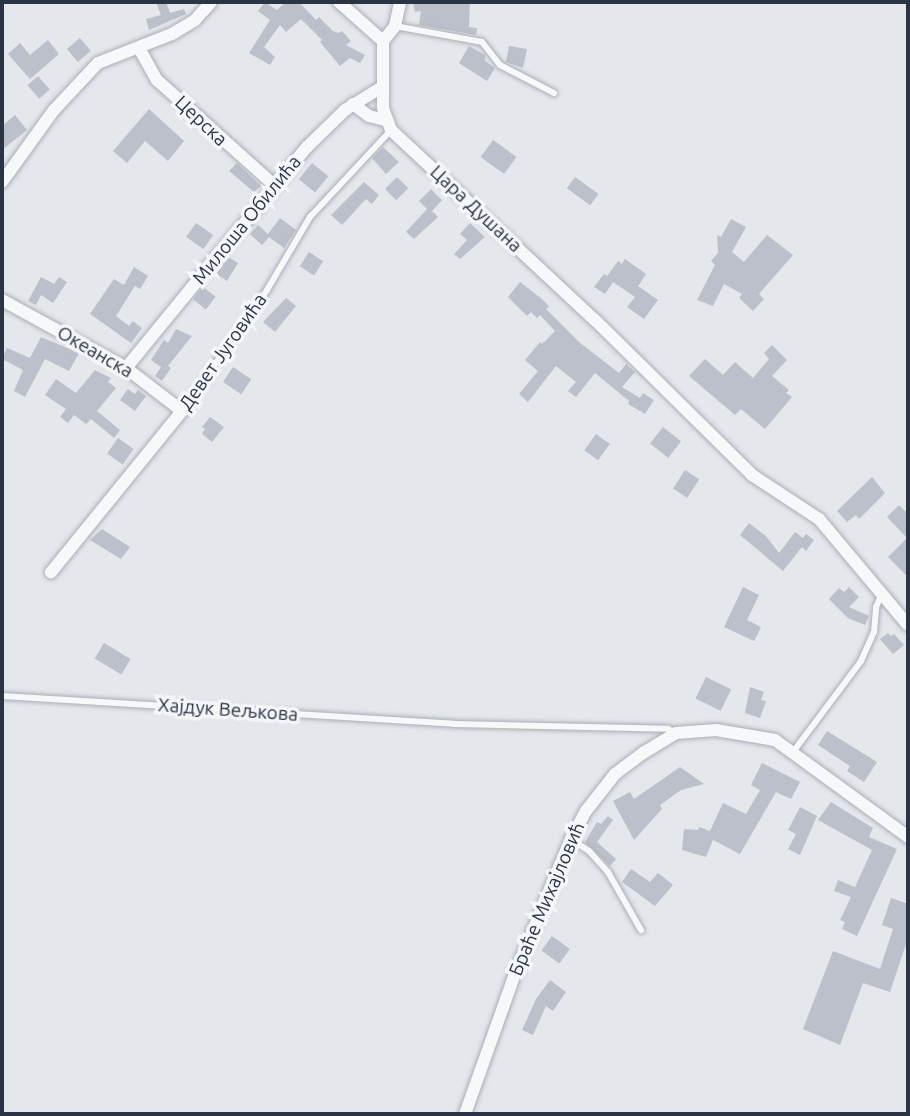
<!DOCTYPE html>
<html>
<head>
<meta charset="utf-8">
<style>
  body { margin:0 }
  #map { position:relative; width:910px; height:1116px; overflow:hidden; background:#e4e7ec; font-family:Ubuntu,sans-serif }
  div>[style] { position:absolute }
  .building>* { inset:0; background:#bbc0ca; transform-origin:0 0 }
  .roads { filter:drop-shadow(0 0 2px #a9aeb7) drop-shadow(0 0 2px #a9aeb7) }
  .service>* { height:6px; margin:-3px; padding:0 3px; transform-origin:3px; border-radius:3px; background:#f7f8fa }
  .minor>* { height:12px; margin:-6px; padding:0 6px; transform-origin:6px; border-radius:6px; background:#f7f8fa }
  span { translate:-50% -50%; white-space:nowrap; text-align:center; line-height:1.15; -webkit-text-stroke:7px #f4f6f9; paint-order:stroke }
  .street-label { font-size:19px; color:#2b3445 }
  .frame { position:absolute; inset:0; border:4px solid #2b3445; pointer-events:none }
</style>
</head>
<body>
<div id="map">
  <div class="building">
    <div style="clip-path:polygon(156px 2px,166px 2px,170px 13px,184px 9px,186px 14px,149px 30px,146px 19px,161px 15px)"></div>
    <div style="clip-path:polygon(265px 2px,277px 10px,286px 2px,299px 2px,316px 20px,319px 17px,333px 31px,338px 33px,342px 31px,351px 41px,346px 45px,365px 55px,360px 63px,350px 58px,340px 66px,320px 42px,322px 40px,301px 19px,286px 32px,280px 25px,264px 47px,275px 57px,270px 65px,249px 53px,270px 20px,258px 11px)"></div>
    <div style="clip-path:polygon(421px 2px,470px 2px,469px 27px,477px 28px,476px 35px,419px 25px,421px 11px,415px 12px,413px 3px)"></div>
    <div style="left:80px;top:38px;width:17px;height:17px;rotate:50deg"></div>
    <div style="clip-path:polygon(48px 40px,59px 54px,30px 79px,8px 54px,20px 43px,30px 55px)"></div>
    <div style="clip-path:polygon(469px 46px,485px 55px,485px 61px,495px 68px,487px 81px,459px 63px)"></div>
    <div style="clip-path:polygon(509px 46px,527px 49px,523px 68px,506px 62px)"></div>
    <div style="left:38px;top:76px;width:18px;height:14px;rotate:49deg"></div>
    <div style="clip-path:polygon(149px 109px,184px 141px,168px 161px,145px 141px,127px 163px,113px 151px)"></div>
    <div style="clip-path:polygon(15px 115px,27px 130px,2px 150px,2px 126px)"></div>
    <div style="left:493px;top:140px;width:29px;height:21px;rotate:36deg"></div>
    <div style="clip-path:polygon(383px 147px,399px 162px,386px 174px,372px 158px)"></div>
    <div style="clip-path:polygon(237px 163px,261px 186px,254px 192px,229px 171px)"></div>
    <div style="left:312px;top:163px;width:21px;height:21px;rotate:39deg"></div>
    <div style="left:397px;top:177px;width:16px;height:17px;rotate:45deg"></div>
    <div style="left:575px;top:177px;width:29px;height:14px;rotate:36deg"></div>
    <div style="clip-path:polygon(364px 182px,379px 195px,372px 204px,366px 199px,342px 225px,331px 215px)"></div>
    <div style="clip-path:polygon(431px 189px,442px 200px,432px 211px,438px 217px,414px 239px,406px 232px,427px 209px,419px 201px)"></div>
    <div style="clip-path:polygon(280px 218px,296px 230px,284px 248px,269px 237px,262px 245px,250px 234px,258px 225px,268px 234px)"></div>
    <div style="clip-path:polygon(731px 219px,746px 227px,732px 252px,744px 262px,767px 235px,793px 255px,759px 294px,764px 299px,753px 311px,739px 298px,742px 294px,724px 284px,713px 306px,697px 300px,715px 265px,711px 261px,718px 253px,717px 235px,721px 237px)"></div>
    <div style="left:196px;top:223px;width:21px;height:17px;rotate:35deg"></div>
    <div style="clip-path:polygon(470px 223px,485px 237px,460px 259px,454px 254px,467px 240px,460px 234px)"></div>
    <div style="left:309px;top:252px;width:17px;height:17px;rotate:33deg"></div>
    <div style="clip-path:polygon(228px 257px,238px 263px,227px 281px,215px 273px)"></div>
    <div style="clip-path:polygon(625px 259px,646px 274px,638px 286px,658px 300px,644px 319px,627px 307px,635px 297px,613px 282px,605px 294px,594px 287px,604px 274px,607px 276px,618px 261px,622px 264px)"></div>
    <div style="clip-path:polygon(134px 267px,148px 276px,140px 289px,135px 286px,116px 316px,129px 326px,133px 321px,142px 328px,131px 343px,90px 314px,114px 279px,124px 285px)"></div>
    <div style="clip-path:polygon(41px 277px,54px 284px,59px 277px,67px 282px,53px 303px,41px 295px,36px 305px,28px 301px)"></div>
    <div style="clip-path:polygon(520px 282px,542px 299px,549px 306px,546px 309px,579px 342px,619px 373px,626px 364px,635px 372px,622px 387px,640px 398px,643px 393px,654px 400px,645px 414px,628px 404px,629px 401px,595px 373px,576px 397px,568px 391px,576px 382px,556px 366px,528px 402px,519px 394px,538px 371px,525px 360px,540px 342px,542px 344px,555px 331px,540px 315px,537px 318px,531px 312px,527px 316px,508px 297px)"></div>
    <div style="left:203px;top:287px;width:16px;height:16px;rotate:38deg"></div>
    <div style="clip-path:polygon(286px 298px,296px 306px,275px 332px,263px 322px)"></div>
    <div style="clip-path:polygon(176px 329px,192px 336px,168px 366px,171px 368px,162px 381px,155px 376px,161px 367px,151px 360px,164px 340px,168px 343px)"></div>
    <div style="clip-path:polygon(41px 337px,79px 353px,69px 371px,45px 359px,25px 397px,14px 391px,23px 370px,2px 359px,7px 348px,30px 358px)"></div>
    <div style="clip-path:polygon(772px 345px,787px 360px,772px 376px,789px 390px,786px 393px,792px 397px,765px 429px,741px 409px,735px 415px,689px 376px,705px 359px,723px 375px,735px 362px,753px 378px,769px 359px,764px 353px)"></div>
    <div style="left:233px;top:367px;width:22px;height:18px;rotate:34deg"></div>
    <div style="clip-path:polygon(95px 370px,111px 378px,108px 382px,116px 388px,97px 411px,120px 430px,114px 438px,91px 419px,86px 424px,74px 415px,68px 423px,60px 417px,66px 409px,45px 395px,56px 379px,76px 393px)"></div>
    <div style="clip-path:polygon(128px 389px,135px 394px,138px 390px,146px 396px,135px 411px,120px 400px)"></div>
    <div style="clip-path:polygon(210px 417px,224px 427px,212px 442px,202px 434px,205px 429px,202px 427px)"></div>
    <div style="left:663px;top:427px;width:23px;height:21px;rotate:38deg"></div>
    <div style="left:596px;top:434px;width:17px;height:20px;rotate:36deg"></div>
    <div style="left:118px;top:438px;width:19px;height:19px;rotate:35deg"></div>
    <div style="left:685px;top:470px;width:17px;height:22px;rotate:33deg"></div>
    <div style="clip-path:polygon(872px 477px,885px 493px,859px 519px,856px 515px,847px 522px,837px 511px)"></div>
    <div style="clip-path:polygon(899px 505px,908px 514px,908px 577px,888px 557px,907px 538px,887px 517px)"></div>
    <div style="clip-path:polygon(749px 523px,766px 536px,779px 553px,795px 532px,803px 538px,806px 534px,814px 540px,806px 551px,802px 547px,783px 571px,740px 535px)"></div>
    <div style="clip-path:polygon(102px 529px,130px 547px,121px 559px,90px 540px)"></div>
    <div style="clip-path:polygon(743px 587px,759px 595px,747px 620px,761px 627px,754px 641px,724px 627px)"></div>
    <div style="clip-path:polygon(849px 587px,859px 597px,849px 607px,869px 616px,865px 625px,848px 618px,829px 599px,839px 588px,844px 592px)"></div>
    <div style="clip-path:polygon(888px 633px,891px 636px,894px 634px,904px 645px,893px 654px,880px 639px)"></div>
    <div style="left:104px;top:643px;width:31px;height:18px;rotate:31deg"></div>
    <div style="left:706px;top:677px;width:28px;height:24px;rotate:26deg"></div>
    <div style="clip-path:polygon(750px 687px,764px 692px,761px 700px,766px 701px,760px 718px,745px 713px)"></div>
    <div style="clip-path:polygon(827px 731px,877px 762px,864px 782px,847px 771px,850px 766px,818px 745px)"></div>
    <div style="clip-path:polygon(762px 763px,800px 782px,791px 799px,776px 792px,740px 854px,713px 840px,706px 857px,682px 850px,684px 829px,698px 830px,699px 827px,710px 831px,723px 803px,746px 814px,760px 790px,751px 785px)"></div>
    <div style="clip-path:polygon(680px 767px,704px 784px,681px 790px,660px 805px,662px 809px,634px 840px,613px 801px,630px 792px,634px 799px)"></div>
    <div style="clip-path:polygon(831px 802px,873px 828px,869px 837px,897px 849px,857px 936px,842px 929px,845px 922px,840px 920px,851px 897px,834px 891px,838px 880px,855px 887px,872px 850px,818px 820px)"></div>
    <div style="clip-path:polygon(800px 807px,817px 816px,800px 855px,788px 849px,796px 834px,788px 830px)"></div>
    <div style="clip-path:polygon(608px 816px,613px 820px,597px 842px,616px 859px,610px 866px,585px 842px,597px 822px,601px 824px)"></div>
    <div style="clip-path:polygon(631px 869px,650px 882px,658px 873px,673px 885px,655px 906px,622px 882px)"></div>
    <div style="clip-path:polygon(891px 898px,908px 904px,908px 938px,890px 992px,863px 983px,840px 1045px,803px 1029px,833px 951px,880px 969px,893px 929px,882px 925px)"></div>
    <div style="left:552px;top:936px;width:22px;height:18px;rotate:36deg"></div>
    <div style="clip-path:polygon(550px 980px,566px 992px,553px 1011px,546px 1006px,533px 1035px,522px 1030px,536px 999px)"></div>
  </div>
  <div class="roads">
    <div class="service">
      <div style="left:395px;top:26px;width:88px;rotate:10.4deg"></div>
      <div style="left:482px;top:42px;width:29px;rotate:52deg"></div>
      <div style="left:500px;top:65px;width:61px;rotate:27.4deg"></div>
      <div style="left:182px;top:411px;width:148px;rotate:-54.9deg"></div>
      <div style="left:267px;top:290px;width:85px;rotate:-59.5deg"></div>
      <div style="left:310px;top:217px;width:119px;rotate:-47deg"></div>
      <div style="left:2px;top:696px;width:453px;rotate:3.5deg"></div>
      <div style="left:454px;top:724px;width:214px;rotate:1.3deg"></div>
      <div style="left:668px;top:729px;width:9px;rotate:27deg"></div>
      <div style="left:793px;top:752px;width:114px;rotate:-53.2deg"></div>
      <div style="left:861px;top:661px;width:32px;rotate:-66deg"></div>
      <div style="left:874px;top:632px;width:25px;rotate:-85deg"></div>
      <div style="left:876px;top:607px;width:14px;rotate:-65deg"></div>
      <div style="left:571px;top:839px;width:22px;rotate:34deg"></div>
      <div style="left:589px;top:851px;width:28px;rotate:48deg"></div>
      <div style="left:608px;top:872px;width:67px;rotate:60.4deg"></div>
    </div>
    <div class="minor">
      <div style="left:339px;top:2px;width:59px;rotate:41.6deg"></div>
      <div style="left:383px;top:41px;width:67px;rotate:90deg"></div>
      <div style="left:383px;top:108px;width:23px;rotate:70deg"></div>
      <div style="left:391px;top:130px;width:279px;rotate:43deg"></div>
      <div style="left:595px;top:320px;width:221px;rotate:44.6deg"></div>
      <div style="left:752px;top:475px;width:80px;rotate:33.3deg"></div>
      <div style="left:819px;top:519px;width:138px;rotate:50deg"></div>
      <div style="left:383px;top:41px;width:19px;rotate:-51deg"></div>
      <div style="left:395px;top:26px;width:25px;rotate:-78deg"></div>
      <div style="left:139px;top:48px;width:37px;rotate:61deg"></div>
      <div style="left:157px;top:80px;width:157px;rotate:41.9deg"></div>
      <div style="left:353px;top:104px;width:20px;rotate:37deg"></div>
      <div style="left:369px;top:116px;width:16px;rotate:14deg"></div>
      <div style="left:2px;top:182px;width:89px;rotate:-54.2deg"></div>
      <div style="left:54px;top:110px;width:64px;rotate:-46.9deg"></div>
      <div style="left:98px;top:63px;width:79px;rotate:-21.4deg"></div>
      <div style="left:172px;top:34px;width:27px;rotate:-31deg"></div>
      <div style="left:195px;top:20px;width:24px;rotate:-48deg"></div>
      <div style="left:2px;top:300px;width:141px;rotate:28.7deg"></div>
      <div style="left:126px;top:368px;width:71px;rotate:37.5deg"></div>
      <div style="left:182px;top:411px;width:208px;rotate:129.1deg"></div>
      <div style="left:126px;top:368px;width:286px;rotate:-50.7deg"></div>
      <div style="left:307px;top:147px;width:53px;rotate:-44.2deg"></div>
      <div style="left:345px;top:110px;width:44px;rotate:-31.9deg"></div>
      <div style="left:465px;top:1114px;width:152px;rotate:-70.4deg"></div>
      <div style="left:516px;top:971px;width:143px;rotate:-67.4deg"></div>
      <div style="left:571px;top:839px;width:32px;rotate:-62deg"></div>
      <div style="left:586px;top:811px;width:47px;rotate:-51.9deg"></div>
      <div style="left:615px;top:774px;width:35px;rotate:-37deg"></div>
      <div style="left:643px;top:753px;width:39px;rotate:-31deg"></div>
      <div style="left:676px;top:733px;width:40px;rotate:-4.3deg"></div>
      <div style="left:716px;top:730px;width:60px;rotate:9.6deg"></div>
      <div style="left:775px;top:740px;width:165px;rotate:36.1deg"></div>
    </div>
  </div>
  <div class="street-label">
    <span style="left:201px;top:121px;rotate:43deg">Церска</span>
    <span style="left:476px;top:209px;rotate:43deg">Цара Душана</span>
    <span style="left:247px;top:220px;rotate:-51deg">Милоша Обилића</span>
    <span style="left:95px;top:352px;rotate:30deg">Океанска</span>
    <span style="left:223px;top:352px;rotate:-55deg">Девет Југовића</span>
    <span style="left:228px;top:710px;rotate:4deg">Хајдук Вељкова</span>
    <span style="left:547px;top:899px;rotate:-67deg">Браће Михајловић</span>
  </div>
  <div class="frame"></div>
</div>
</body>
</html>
